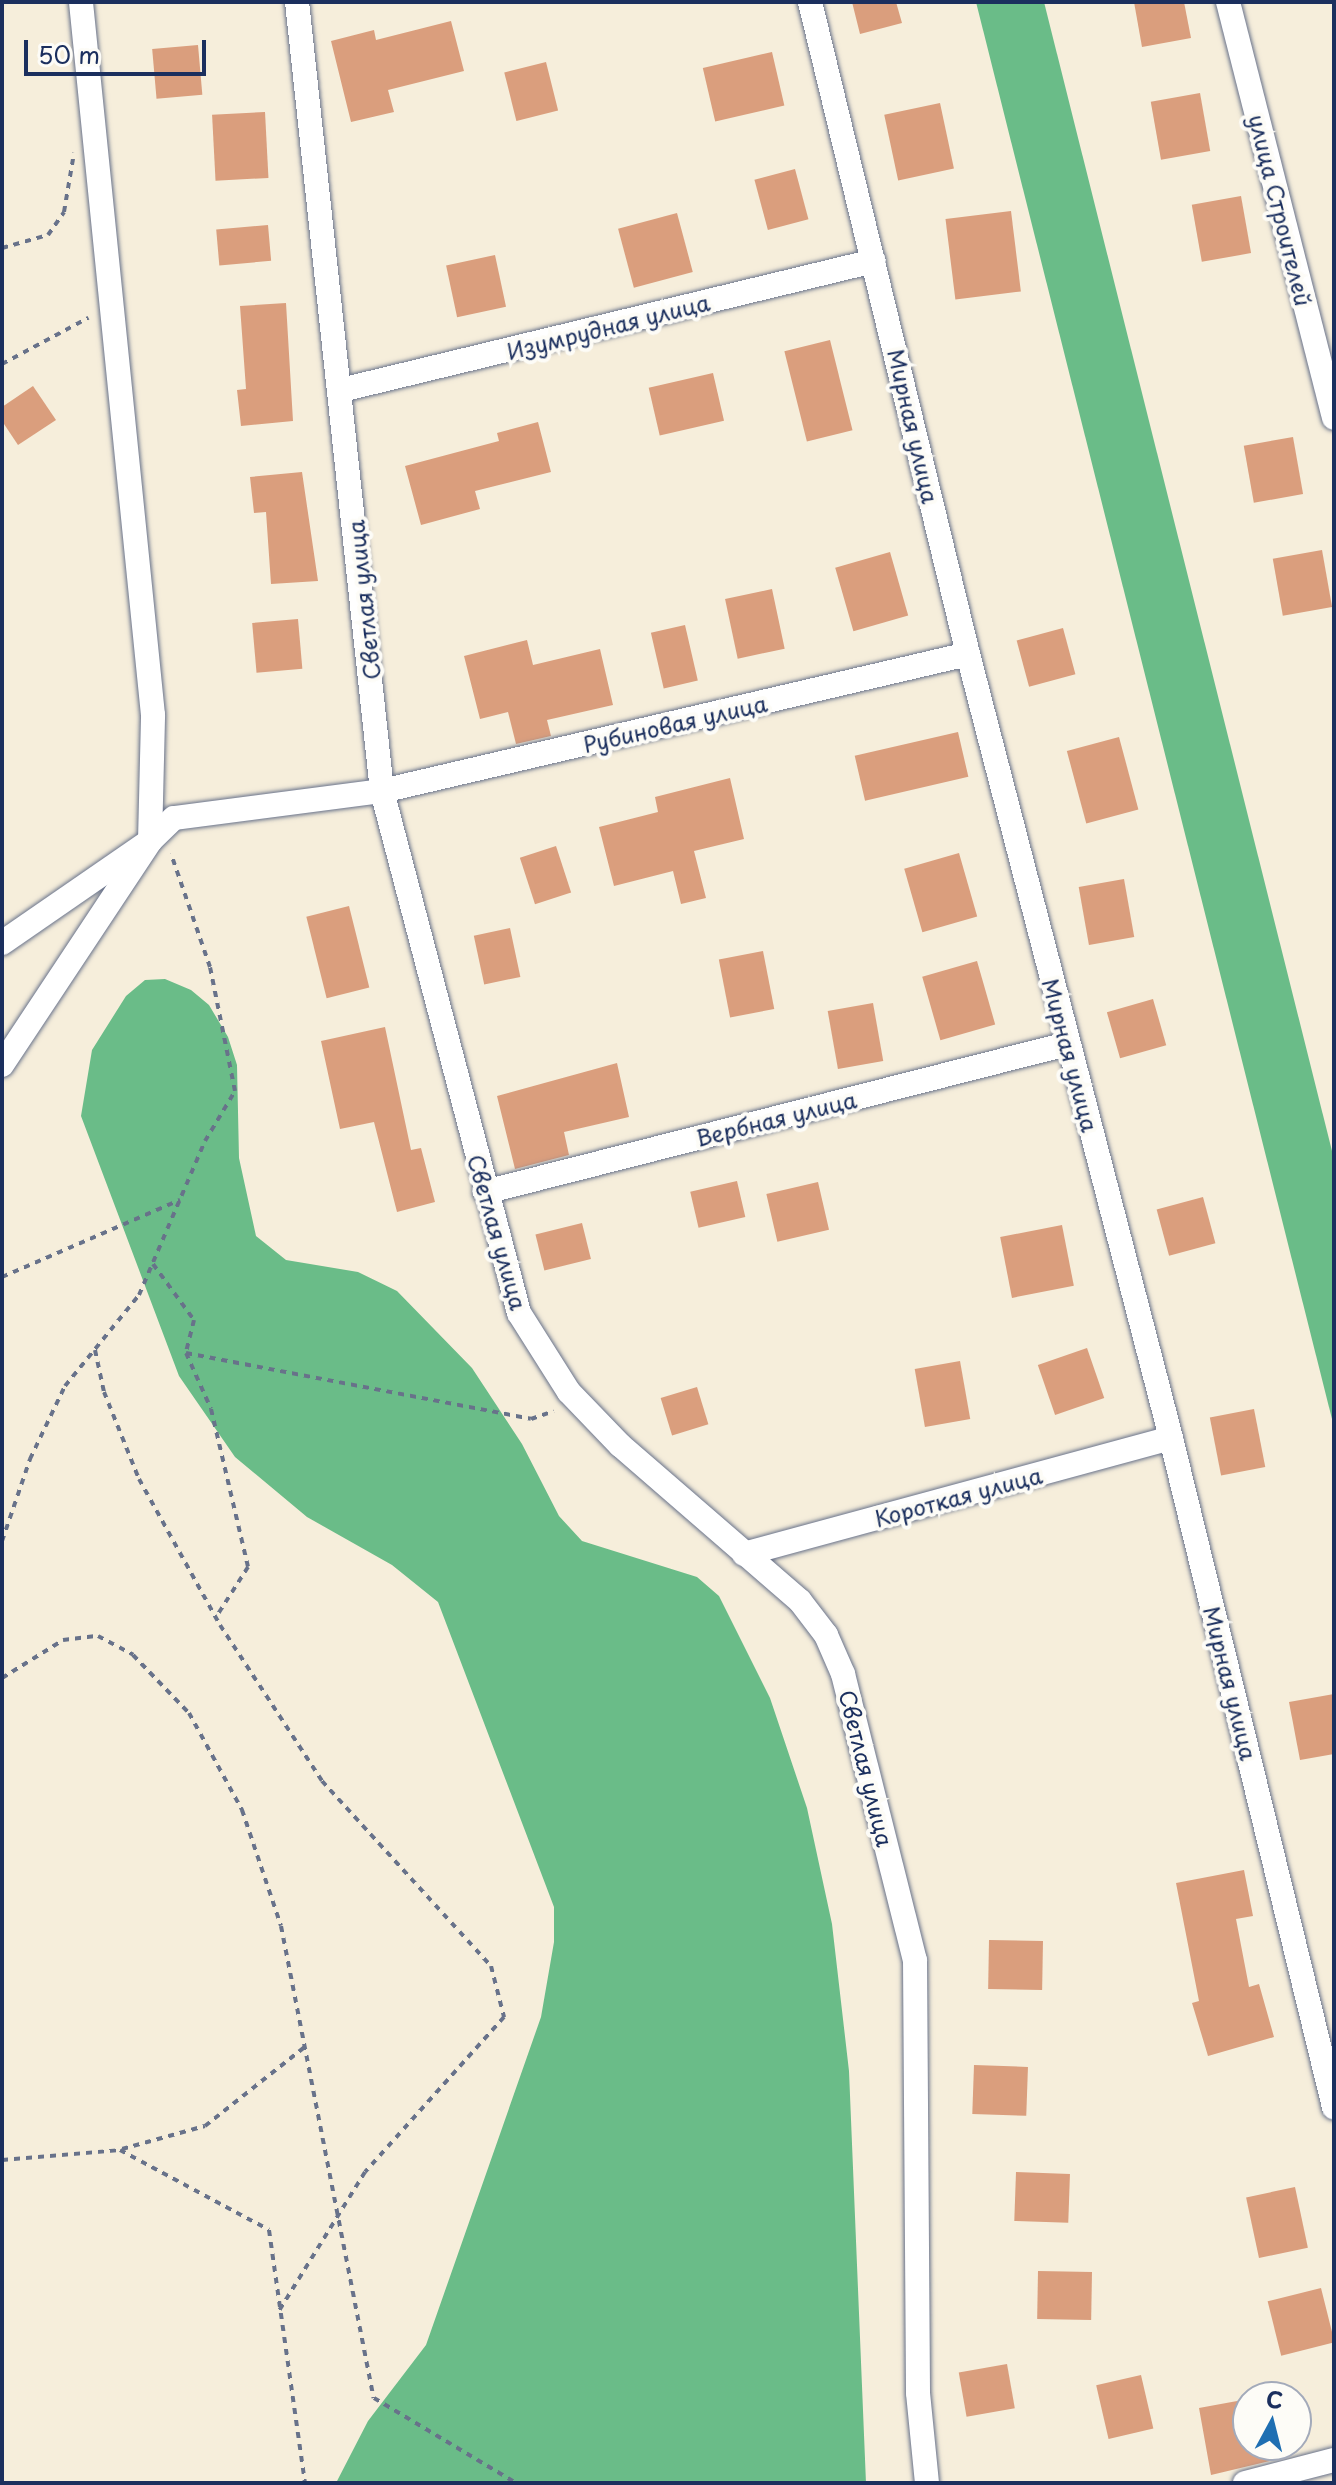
<!DOCTYPE html>
<html>
<head>
<meta charset="utf-8">
<style>
  body { margin:0 }
  #map { position:relative; width:1336px; height:2485px; overflow:hidden; background:#f6eedb; font-family:"Playpen Sans",sans-serif }
  div>[style] { position:absolute }
  .forest>* { inset:0; background:#6abc88 }
  .building>* { inset:0; background:#da9e7d; transform-origin:0 0 }
  .path>* { height:4px; margin-top:-2px; transform-origin:0; background:repeating-linear-gradient(90deg,#68728a 0 6px,transparent 0 12px) }
  .roads { filter:drop-shadow(0 0 2px #68728a) drop-shadow(0 0 2px #68728a) }
  .minor>* { height:24px; margin:-12px; padding:0 12px; transform-origin:12px; border-radius:12px; background:#fff }
  span { translate:-50% -50%; white-space:nowrap; text-align:center; line-height:1.15; -webkit-text-stroke:8px #fdfcf7; paint-order:stroke }
  .street-label { font-size:22px; color:#1b2f5e }
  .frame { position:absolute; inset:0; border:4px solid #1b2f5e; pointer-events:none }
  .north { position:absolute; left:1232px; top:2381px; width:80px; height:80px; box-sizing:border-box; background:#fdfcf7; border:2px solid #a3aaba; border-radius:50%; rotate:7deg; font-size:22px; font-weight:700; line-height:32px; text-align:center; color:#1b2f5e }
  .north::after { content:''; display:block; margin:auto; width:28px; height:36px; background:#1f6fb2; clip-path:polygon(50% 0,100% 100%,50% 72%,0 100%) }
  .scale { position:absolute; left:24px; top:40px; width:182px; height:36px; box-sizing:border-box; border:4px solid #1b2f5e; border-top:0; padding-left:10px; font-size:24px; line-height:28px; white-space:nowrap; color:#1b2f5e; -webkit-text-stroke:6px #fdfcf7; paint-order:stroke }
</style>
</head>
<body>
<div id="map">
  <div class="forest">
    <div style="clip-path:polygon(976px 2px,1044px 2px,1334px 1159px,1334px 1427px)"></div>
    <div style="clip-path:polygon(165px 979px,191px 990px,209px 1005px,228px 1037px,237px 1065px,239px 1158px,256px 1236px,286px 1260px,358px 1272px,397px 1291px,472px 1368px,522px 1444px,559px 1516px,582px 1541px,697px 1577px,719px 1596px,770px 1698px,807px 1808px,832px 1924px,849px 2071px,866px 2483px,336px 2483px,368px 2421px,426px 2345px,541px 2017px,554px 1942px,554px 1907px,438px 1602px,392px 1565px,307px 1517px,235px 1457px,179px 1376px,81px 1116px,92px 1050px,126px 996px,145px 980px)"></div>
  </div>
  <div class="building">
    <div style="clip-path:polygon(852px 2px,896px 2px,902px 23px,860px 34px)"></div>
    <div style="clip-path:polygon(1134px 2px,1184px 2px,1191px 38px,1142px 47px)"></div>
    <div style="clip-path:polygon(451px 21px,464px 71px,388px 90px,394px 112px,351px 122px,331px 41px,374px 30px,376px 40px)"></div>
    <div style="left:198px;top:45px;width:50px;height:46px;rotate:85deg"></div>
    <div style="left:772px;top:52px;width:55px;height:71px;rotate:77deg"></div>
    <div style="left:546px;top:62px;width:50px;height:43px;rotate:76deg"></div>
    <div style="left:1200px;top:93px;width:59px;height:50px;rotate:80deg"></div>
    <div style="left:940px;top:103px;width:67px;height:57px;rotate:78deg"></div>
    <div style="left:265px;top:112px;width:66px;height:53px;rotate:87deg"></div>
    <div style="left:795px;top:169px;width:52px;height:42px;rotate:75deg"></div>
    <div style="left:1241px;top:196px;width:58px;height:50px;rotate:80deg"></div>
    <div style="left:1011px;top:211px;width:81px;height:66px;rotate:83deg"></div>
    <div style="left:677px;top:213px;width:61px;height:61px;rotate:75deg"></div>
    <div style="left:268px;top:225px;width:36px;height:52px;rotate:85deg"></div>
    <div style="left:495px;top:255px;width:53px;height:50px;rotate:78deg"></div>
    <div style="clip-path:polygon(286px 303px,293px 421px,241px 426px,237px 390px,246px 389px,240px 306px)"></div>
    <div style="left:830px;top:340px;width:93px;height:47px;rotate:76deg"></div>
    <div style="left:713px;top:373px;width:49px;height:66px;rotate:77deg"></div>
    <div style="clip-path:polygon(33px 386px,56px 420px,18px 445px,2px 421px,2px 407px)"></div>
    <div style="clip-path:polygon(538px 422px,551px 472px,475px 491px,480px 509px,421px 525px,405px 466px,499px 441px,497px 433px)"></div>
    <div style="left:1293px;top:437px;width:58px;height:50px;rotate:80deg"></div>
    <div style="clip-path:polygon(302px 472px,318px 581px,271px 584px,266px 512px,254px 513px,250px 477px)"></div>
    <div style="left:1322px;top:550px;width:58px;height:50px;rotate:80deg"></div>
    <div style="left:890px;top:552px;width:66px;height:57px;rotate:74deg"></div>
    <div style="left:772px;top:589px;width:61px;height:48px;rotate:78deg"></div>
    <div style="left:298px;top:619px;width:50px;height:46px;rotate:85deg"></div>
    <div style="left:685px;top:625px;width:57px;height:35px;rotate:77deg"></div>
    <div style="left:1063px;top:628px;width:48px;height:48px;rotate:75deg"></div>
    <div style="clip-path:polygon(527px 640px,533px 665px,600px 649px,613px 705px,547px 720px,551px 736px,516px 744px,508px 712px,480px 719px,464px 656px)"></div>
    <div style="left:958px;top:732px;width:46px;height:106px;rotate:77deg"></div>
    <div style="left:1119px;top:737px;width:75px;height:54px;rotate:75deg"></div>
    <div style="clip-path:polygon(730px 778px,744px 839px,694px 851px,706px 898px,681px 904px,673px 871px,614px 886px,599px 827px,658px 812px,655px 797px)"></div>
    <div style="left:556px;top:846px;width:49px;height:38px;rotate:72deg"></div>
    <div style="left:959px;top:853px;width:66px;height:57px;rotate:74deg"></div>
    <div style="left:1124px;top:879px;width:59px;height:46px;rotate:80deg"></div>
    <div style="left:349px;top:906px;width:84px;height:44px;rotate:76deg"></div>
    <div style="left:510px;top:928px;width:50px;height:37px;rotate:78deg"></div>
    <div style="left:763px;top:951px;width:59px;height:45px;rotate:79deg"></div>
    <div style="left:977px;top:961px;width:66px;height:57px;rotate:74deg"></div>
    <div style="left:1153px;top:999px;width:48px;height:48px;rotate:74deg"></div>
    <div style="left:873px;top:1003px;width:59px;height:46px;rotate:80deg"></div>
    <div style="clip-path:polygon(385px 1027px,411px 1150px,421px 1148px,435px 1202px,397px 1212px,374px 1122px,340px 1129px,321px 1041px)"></div>
    <div style="clip-path:polygon(617px 1063px,629px 1117px,564px 1132px,569px 1155px,515px 1169px,497px 1096px)"></div>
    <div style="left:737px;top:1181px;width:37px;height:48px;rotate:77deg"></div>
    <div style="left:818px;top:1182px;width:49px;height:53px;rotate:77deg"></div>
    <div style="left:1203px;top:1197px;width:48px;height:48px;rotate:75deg"></div>
    <div style="left:582px;top:1223px;width:37px;height:48px;rotate:76deg"></div>
    <div style="left:1062px;top:1225px;width:62px;height:63px;rotate:79deg"></div>
    <div style="left:1087px;top:1348px;width:53px;height:52px;rotate:71deg"></div>
    <div style="left:960px;top:1361px;width:59px;height:46px;rotate:80deg"></div>
    <div style="left:697px;top:1387px;width:39px;height:38px;rotate:73deg"></div>
    <div style="left:1254px;top:1409px;width:59px;height:45px;rotate:79deg"></div>
    <div style="clip-path:polygon(1334px 1694px,1334px 1754px,1300px 1760px,1289px 1702px)"></div>
    <div style="clip-path:polygon(1244px 1870px,1253px 1916px,1236px 1919px,1249px 1987px,1259px 1984px,1274px 2037px,1208px 2056px,1192px 2003px,1199px 2001px,1176px 1883px)"></div>
    <div style="left:989px;top:1940px;width:54px;height:49px;rotate:1deg"></div>
    <div style="left:974px;top:2065px;width:54px;height:49px;rotate:2deg"></div>
    <div style="left:1016px;top:2172px;width:54px;height:49px;rotate:2deg"></div>
    <div style="left:1295px;top:2187px;width:62px;height:50px;rotate:78deg"></div>
    <div style="left:1038px;top:2271px;width:54px;height:48px;rotate:1deg"></div>
    <div style="left:1321px;top:2288px;width:56px;height:55px;rotate:76deg"></div>
    <div style="left:1007px;top:2364px;width:45px;height:49px;rotate:80deg"></div>
    <div style="left:1141px;top:2375px;width:55px;height:46px;rotate:77deg"></div>
    <div style="clip-path:polygon(1248px 2399px,1248px 2445px,1275px 2445px,1278px 2459px,1211px 2475px,1199px 2408px)"></div>
  </div>
  <div class="path">
    <div style="left:2px;top:248px;width:48px;rotate:-15.8deg"></div>
    <div style="left:48px;top:235px;width:28px;rotate:-55deg"></div>
    <div style="left:64px;top:212px;width:60px;rotate:-80.4deg"></div>
    <div style="left:2px;top:364px;width:98px;rotate:-28.1deg"></div>
    <div style="left:153px;top:1264px;width:69px;rotate:53.8deg"></div>
    <div style="left:194px;top:1320px;width:34px;rotate:104deg"></div>
    <div style="left:186px;top:1353px;width:61px;rotate:65.9deg"></div>
    <div style="left:211px;top:1409px;width:162px;rotate:76.8deg"></div>
    <div style="left:248px;top:1567px;width:59px;rotate:122.6deg"></div>
    <div style="left:2px;top:1277px;width:194px;rotate:-23.4deg"></div>
    <div style="left:95px;top:1350px;width:43px;rotate:77.9deg"></div>
    <div style="left:104px;top:1392px;width:94px;rotate:68.1deg"></div>
    <div style="left:139px;top:1479px;width:167px;rotate:61deg"></div>
    <div style="left:220px;top:1625px;width:186px;rotate:56.8deg"></div>
    <div style="left:322px;top:1781px;width:251px;rotate:47.6deg"></div>
    <div style="left:491px;top:1966px;width:53px;rotate:75.7deg"></div>
    <div style="left:504px;top:2017px;width:208px;rotate:131.9deg"></div>
    <div style="left:365px;top:2172px;width:167px;rotate:121.8deg"></div>
    <div style="left:186px;top:1353px;width:351px;rotate:10.8deg"></div>
    <div style="left:531px;top:1419px;width:24px;rotate:-19deg"></div>
    <div style="left:2px;top:1541px;width:87px;rotate:-71.1deg"></div>
    <div style="left:30px;top:1459px;width:81px;rotate:-64.4deg"></div>
    <div style="left:65px;top:1386px;width:117px;rotate:-50.9deg"></div>
    <div style="left:139px;top:1295px;width:168px;rotate:-66.8deg"></div>
    <div style="left:205px;top:1141px;width:58px;rotate:-59deg"></div>
    <div style="left:235px;top:1091px;width:126px;rotate:-101.4deg"></div>
    <div style="left:210px;top:967px;width:120px;rotate:-109deg"></div>
    <div style="left:2px;top:1678px;width:72px;rotate:-31.9deg"></div>
    <div style="left:63px;top:1640px;width:35px;rotate:-7deg"></div>
    <div style="left:98px;top:1636px;width:40px;rotate:28deg"></div>
    <div style="left:133px;top:1655px;width:81px;rotate:46deg"></div>
    <div style="left:189px;top:1713px;width:111px;rotate:61.3deg"></div>
    <div style="left:242px;top:1810px;width:122px;rotate:71.4deg"></div>
    <div style="left:281px;top:1926px;width:481px;rotate:78.9deg"></div>
    <div style="left:374px;top:2398px;width:165px;rotate:30.9deg"></div>
    <div style="left:122px;top:2149px;width:86px;rotate:-15.5deg"></div>
    <div style="left:205px;top:2126px;width:129px;rotate:-38.4deg"></div>
    <div style="left:2px;top:2160px;width:118px;rotate:-4.8deg"></div>
    <div style="left:120px;top:2150px;width:169px;rotate:28.2deg"></div>
    <div style="left:269px;top:2230px;width:256px;rotate:81.9deg"></div>
  </div>
  <div class="roads">
    <div class="minor">
      <div style="left:297px;top:2px;width:794px;rotate:83.85deg"></div>
      <div style="left:382px;top:791px;width:540px;rotate:75.29deg"></div>
      <div style="left:519px;top:1313px;width:93px;rotate:57.7deg"></div>
      <div style="left:569px;top:1392px;width:74px;rotate:46.1deg"></div>
      <div style="left:620px;top:1445px;width:238px;rotate:40.9deg"></div>
      <div style="left:800px;top:1601px;width:43px;rotate:52.6deg"></div>
      <div style="left:826px;top:1635px;width:43px;rotate:66.4deg"></div>
      <div style="left:843px;top:1674px;width:295px;rotate:75.9deg"></div>
      <div style="left:915px;top:1960px;width:433px;rotate:89.6deg"></div>
      <div style="left:918px;top:2393px;width:90px;rotate:84.3deg"></div>
      <div style="left:810px;top:2px;width:671px;rotate:76.38deg"></div>
      <div style="left:968px;top:654px;width:810px;rotate:75.48deg"></div>
      <div style="left:1171px;top:1438px;width:689px;rotate:76.31deg"></div>
      <div style="left:1228px;top:2px;width:429px;rotate:75.7deg"></div>
      <div style="left:341px;top:390px;width:548px;rotate:-13.61deg"></div>
      <div style="left:2px;top:943px;width:180px;rotate:-34.6deg"></div>
      <div style="left:150px;top:841px;width:126px;rotate:-88.6deg"></div>
      <div style="left:153px;top:715px;width:717px;rotate:-95.77deg"></div>
      <div style="left:2px;top:1065px;width:268px;rotate:-56.5deg"></div>
      <div style="left:150px;top:841px;width:33px;rotate:-44deg"></div>
      <div style="left:174px;top:818px;width:210px;rotate:-7.4deg"></div>
      <div style="left:382px;top:791px;width:602px;rotate:-13.16deg"></div>
      <div style="left:485px;top:1192px;width:601px;rotate:-14.27deg"></div>
      <div style="left:744px;top:1554px;width:442px;rotate:-15.2deg"></div>
      <div style="left:1245px;top:2483px;width:92px;rotate:-14.5deg"></div>
    </div>
  </div>
  <div class="street-label">
    <span style="left:1281px;top:210px;rotate:76deg">улица Строителей</span>
    <span style="left:608px;top:326px;rotate:-14deg">Изумрудная улица</span>
    <span style="left:914px;top:426px;rotate:77deg">Мирная улица</span>
    <span style="left:363px;top:600px;rotate:-96deg">Светлая улица</span>
    <span style="left:675px;top:723px;rotate:-13deg">Рубиновая улица</span>
    <span style="left:1071px;top:1055px;rotate:75deg">Мирная улица</span>
    <span style="left:776px;top:1118px;rotate:-14deg">Вербная улица</span>
    <span style="left:498px;top:1232px;rotate:74deg">Светлая улица</span>
    <span style="left:958px;top:1496px;rotate:-15deg">Короткая улица</span>
    <span style="left:1231px;top:1683px;rotate:76deg">Мирная улица</span>
    <span style="left:867px;top:1768px;rotate:76deg">Светлая улица</span>
  </div>
  <div class="frame"></div>
  <div class="north">С</div>
  <div class="scale">50 m</div>
</div>
</body>
</html>
